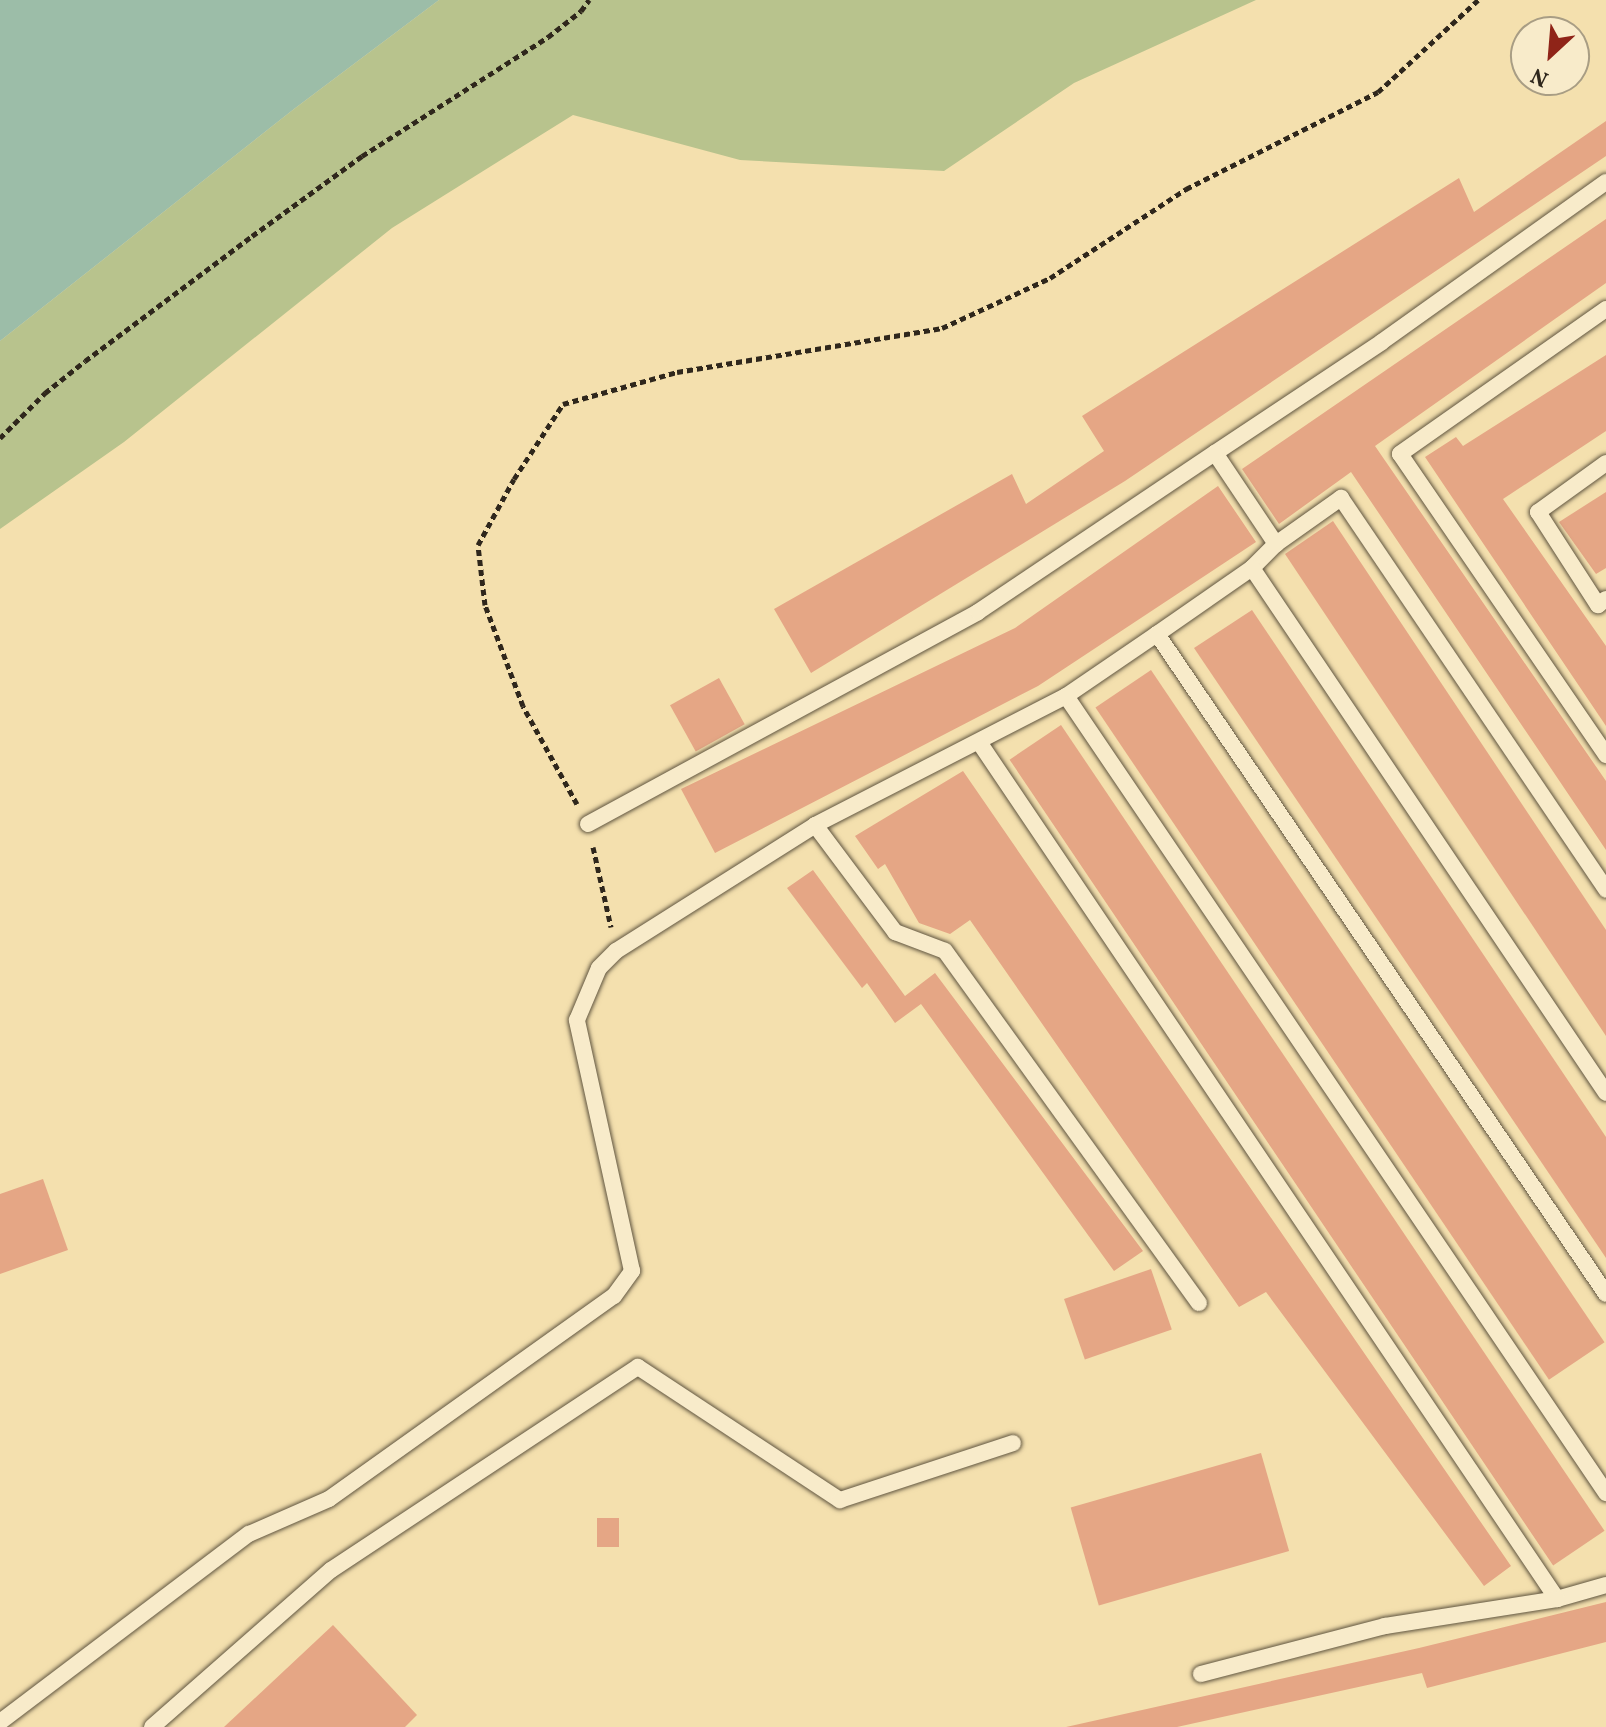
<!DOCTYPE html>
<html>
<head>
<meta charset="utf-8">
<style>
  body { margin:0 }
  #map { position:relative; width:1606px; height:1727px; overflow:hidden; background:#f4e0ae; font-family:Vollkorn,serif }
  div>[style] { position:absolute }
  .green>* { inset:0; background:#b8c38d }
  .water>* { inset:0; background:#9cbda8 }
  .building>* { inset:0; background:#e5a685; transform-origin:0 0 }
  .path>* { height:5px; margin-top:-2.5px; transform-origin:0; background:repeating-linear-gradient(90deg,#2f271c 0 6px,transparent 0 10px) }
  .roads { filter:drop-shadow(0 0 2px #605540) drop-shadow(0 0 2px #605540) }
  .lane>* { height:16px; margin:-8px; padding:0 8px; transform-origin:8px; border-radius:8px; background:#f8ebca }
  span { translate:-50% -50%; white-space:nowrap; text-align:center; line-height:1.15; -webkit-text-stroke:6px #f8ebca; paint-order:stroke }
  .north { position:absolute; left:1510px; top:16px; width:80px; height:80px; box-sizing:border-box; background:#f8ebca; border:2px solid #a89d84; border-radius:50%; rotate:206deg; font-size:22px; font-weight:700; line-height:32px; text-align:center; color:#2f271c }
  .north::after { content:''; display:block; margin:auto; width:28px; height:36px; background:#8f2418; clip-path:polygon(50% 0,100% 100%,50% 72%,0 100%) }
</style>
</head>
<body>
<div id="map">
  <div class="green">
    <div style="clip-path:polygon(439px 0,1256px 0,1074px 83px,944px 171px,740px 160px,573px 115px,392px 228px,124px 442px,0 529px,0 341px,294px 109px)"></div>
  </div>
  <div class="water">
    <div style="clip-path:polygon(0 0,439px 0,294px 109px,0 341px)"></div>
  </div>
  <div class="building">
    <div style="clip-path:polygon(1606px 121px,1606px 156px,1125px 481px,811px 673px,774px 609px,1012px 474px,1026px 504px,1104px 451px,1082px 416px,1459px 178px,1474px 212px)"></div>
    <div style="clip-path:polygon(1606px 219px,1606px 283px,1375px 446px,1606px 781px,1606px 850px,1351px 472px,1279px 524px,1242px 469px)"></div>
    <div style="clip-path:polygon(1606px 355px,1606px 431px,1503px 499px,1606px 646px,1606px 726px,1425px 457px,1456px 437px,1463px 446px)"></div>
    <div style="clip-path:polygon(1218px 486px,1256px 542px,1038px 686px,715px 853px,681px 789px,1015px 628px)"></div>
    <div style="clip-path:polygon(1606px 492px,1606px 568px,1596px 574px,1559px 522px)"></div>
    <div style="clip-path:polygon(1333px 521px,1606px 930px,1606px 1036px,1285px 554px)"></div>
    <div style="clip-path:polygon(1252px 610px,1606px 1137px,1606px 1258px,1194px 648px)"></div>
    <div style="left:1151px;top:670px;width:811px;height:67px;rotate:56deg"></div>
    <div style="left:719px;top:678px;width:53px;height:56px;rotate:61deg"></div>
    <div style="left:1061px;top:725px;width:972px;height:62px;rotate:56deg"></div>
    <div style="clip-path:polygon(963px 771px,1511px 1566px,1484px 1586px,1266px 1292px,1239px 1307px,970px 920px,950px 934px,919px 923px,885px 864px,878px 869px,855px 836px)"></div>
    <div style="clip-path:polygon(813px 870px,905px 996px,935px 973px,1143px 1251px,1114px 1271px,921px 1004px,895px 1023px,867px 983px,862px 988px,787px 888px)"></div>
    <div style="clip-path:polygon(43px 1179px,68px 1250px,0 1274px,0 1194px)"></div>
    <div style="left:1151px;top:1269px;width:64px;height:92px;rotate:71deg"></div>
    <div style="left:1261px;top:1453px;width:102px;height:198px;rotate:74deg"></div>
    <div style="left:619px;top:1518px;width:29px;height:22px;rotate:90deg"></div>
    <div style="clip-path:polygon(1606px 1602px,1606px 1642px,1427px 1688px,1422px 1673px,1177px 1727px,1066px 1727px,1419px 1648px)"></div>
    <div style="clip-path:polygon(333px 1625px,417px 1715px,405px 1727px,224px 1727px)"></div>
  </div>
  <div class="path">
    <div style="left:0;top:438px;width:64px;rotate:-45deg"></div>
    <div style="left:45px;top:393px;width:51px;rotate:-38.7deg"></div>
    <div style="left:85px;top:361px;width:209px;rotate:-36.8deg"></div>
    <div style="left:252px;top:236px;width:136px;rotate:-36deg"></div>
    <div style="left:362px;top:156px;width:221px;rotate:-32.6deg"></div>
    <div style="left:548px;top:37px;width:42px;rotate:-38.2deg"></div>
    <div style="left:581px;top:11px;width:14px;rotate:-54deg"></div>
    <div style="left:577px;top:804px;width:112px;rotate:-118.9deg"></div>
    <div style="left:523px;top:706px;width:108px;rotate:-110.6deg"></div>
    <div style="left:485px;top:605px;width:60px;rotate:-96.7deg"></div>
    <div style="left:478px;top:545px;width:75px;rotate:-61.4deg"></div>
    <div style="left:514px;top:479px;width:90px;rotate:-56.8deg"></div>
    <div style="left:563px;top:404px;width:118px;rotate:-15.7deg"></div>
    <div style="left:677px;top:372px;width:269px;rotate:-9.4deg"></div>
    <div style="left:942px;top:328px;width:119px;rotate:-24.8deg"></div>
    <div style="left:1050px;top:278px;width:163px;rotate:-33.2deg"></div>
    <div style="left:1186px;top:189px;width:215px;rotate:-26.8deg"></div>
    <div style="left:1378px;top:92px;width:136px;rotate:-42.6deg"></div>
    <div style="left:593px;top:847px;width:82px;rotate:77.3deg"></div>
  </div>
  <div class="roads">
    <div class="lane">
      <div style="left:1606px;top:182px;width:275px;rotate:144.5deg"></div>
      <div style="left:1382px;top:342px;width:201px;rotate:146.4deg"></div>
      <div style="left:1215px;top:453px;width:110px;rotate:56.2deg"></div>
      <div style="left:1276px;top:544px;width:80px;rotate:-35.3deg"></div>
      <div style="left:1341px;top:498px;width:473px;rotate:55.9deg"></div>
      <div style="left:1606px;top:309px;width:252px;rotate:144.9deg"></div>
      <div style="left:1400px;top:454px;width:365px;rotate:55.6deg"></div>
      <div style="left:1606px;top:463px;width:84px;rotate:144.2deg"></div>
      <div style="left:1538px;top:512px;width:111px;rotate:57.2deg"></div>
      <div style="left:1598px;top:605px;width:10px;rotate:-37deg"></div>
      <div style="left:1252px;top:568px;width:34px;rotate:-45deg"></div>
      <div style="left:1157px;top:634px;width:116px;rotate:-34.8deg"></div>
      <div style="left:1252px;top:568px;width:633px;rotate:56.01deg"></div>
      <div style="left:1066px;top:696px;width:963px;rotate:55.88deg"></div>
      <div style="left:979px;top:742px;width:1034px;rotate:56deg"></div>
      <div style="left:1557px;top:1599px;width:51px;rotate:-15.9deg"></div>
      <div style="left:588px;top:824px;width:444px;rotate:-28.5deg"></div>
      <div style="left:978px;top:612px;width:285px;rotate:-33.9deg"></div>
      <div style="left:815px;top:825px;width:282px;rotate:-27.2deg"></div>
      <div style="left:1066px;top:696px;width:110px;rotate:-34.3deg"></div>
      <div style="left:1157px;top:634px;width:798px;rotate:55.77deg"></div>
      <div style="left:1201px;top:1674px;width:190px;rotate:-14.6deg"></div>
      <div style="left:1385px;top:1626px;width:174px;rotate:-8.9deg"></div>
      <div style="left:0;top:1722px;width:312px;rotate:-37.1deg"></div>
      <div style="left:249px;top:1534px;width:87px;rotate:-23.6deg"></div>
      <div style="left:329px;top:1499px;width:350px;rotate:-35.5deg"></div>
      <div style="left:614px;top:1296px;width:31px;rotate:-54deg"></div>
      <div style="left:632px;top:1271px;width:257px;rotate:-102.4deg"></div>
      <div style="left:577px;top:1020px;width:56px;rotate:-67.1deg"></div>
      <div style="left:599px;top:968px;width:24px;rotate:-45deg"></div>
      <div style="left:616px;top:951px;width:236px;rotate:-32.3deg"></div>
      <div style="left:815px;top:825px;width:134px;rotate:53.2deg"></div>
      <div style="left:895px;top:932px;width:53px;rotate:20.8deg"></div>
      <div style="left:945px;top:951px;width:434px;rotate:54.2deg"></div>
      <div style="left:152px;top:1727px;width:238px;rotate:-41.3deg"></div>
      <div style="left:331px;top:1570px;width:368px;rotate:-33.5deg"></div>
      <div style="left:638px;top:1367px;width:242px;rotate:33.4deg"></div>
      <div style="left:840px;top:1500px;width:182px;rotate:-18.2deg"></div>
    </div>
  </div>
  <div class="north">N</div>
</div>
</body>
</html>
